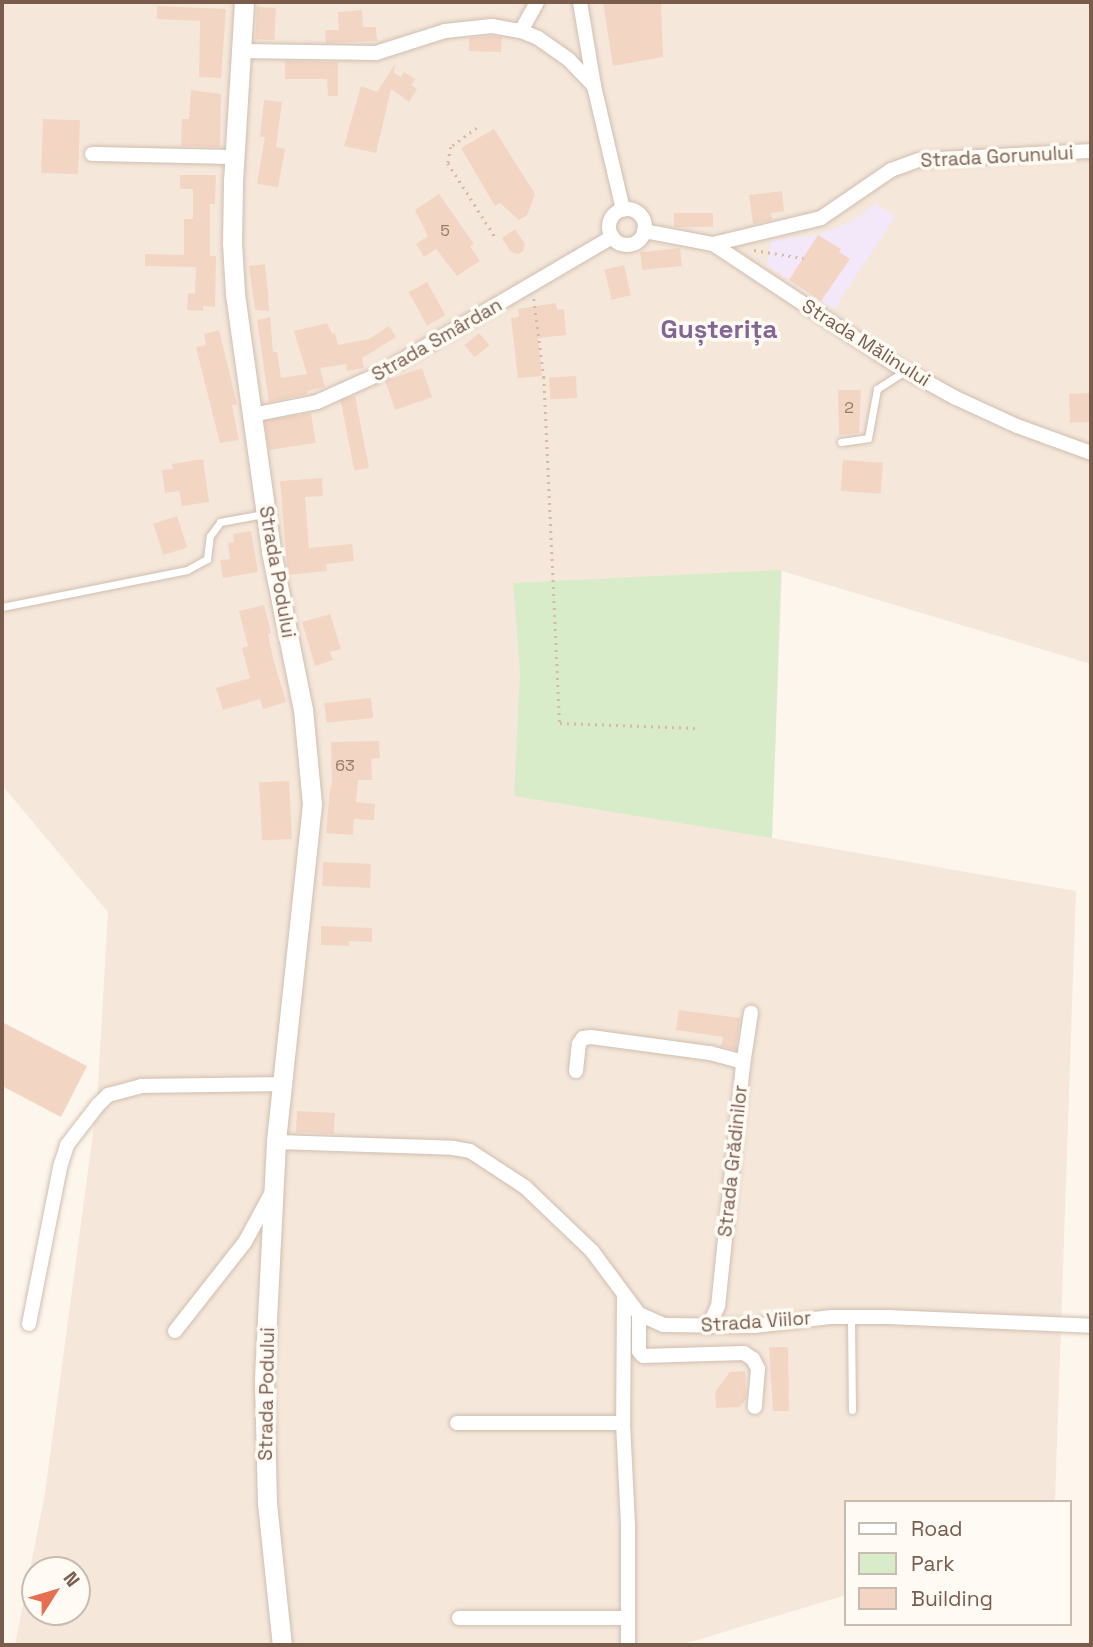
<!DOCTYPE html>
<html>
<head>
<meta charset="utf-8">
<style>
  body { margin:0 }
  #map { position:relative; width:1093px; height:1647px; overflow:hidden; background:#fdf6ec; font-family:"Space Grotesk",sans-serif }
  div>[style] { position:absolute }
  .residential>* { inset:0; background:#f5e8da }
  .education>* { inset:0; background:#f3e8fa }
  .green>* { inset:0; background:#d8ecc9 }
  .building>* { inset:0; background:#f3d5c3; transform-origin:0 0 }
  .path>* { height:2.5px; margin-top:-1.25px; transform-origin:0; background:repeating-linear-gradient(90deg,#d9b8a5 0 2px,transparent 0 7px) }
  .roads { filter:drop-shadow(0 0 2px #d1beb0) drop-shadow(0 0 2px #d1beb0) }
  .service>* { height:7px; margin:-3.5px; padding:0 3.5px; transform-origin:3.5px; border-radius:3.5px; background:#fff }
  .minor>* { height:14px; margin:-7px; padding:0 7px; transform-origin:7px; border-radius:7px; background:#fff }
  .minor>.ring { margin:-7px; padding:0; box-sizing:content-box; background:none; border:14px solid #fff; border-radius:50% }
  .tertiary>* { height:19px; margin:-9.5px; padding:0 9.5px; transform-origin:9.5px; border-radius:9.5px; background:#fff }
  span { translate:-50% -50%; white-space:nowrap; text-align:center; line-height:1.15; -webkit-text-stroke:7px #fffaf3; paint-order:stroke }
  .number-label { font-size:16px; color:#987a6a }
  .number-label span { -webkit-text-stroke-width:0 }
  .street-label { font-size:19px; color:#7a5c4d }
  .district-label { font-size:26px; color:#846695; font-weight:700 }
  .frame { position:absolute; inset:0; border:4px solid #7a5c4d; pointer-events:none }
  .legend { position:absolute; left:844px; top:1500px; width:228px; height:126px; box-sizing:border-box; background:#fffaf3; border:2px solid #cabbb1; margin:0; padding:9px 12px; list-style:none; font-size:21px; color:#7a5c4d }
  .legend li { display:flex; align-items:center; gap:14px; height:35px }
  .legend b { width:35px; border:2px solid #cabbb1 }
  .north { position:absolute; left:21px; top:1556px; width:70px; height:70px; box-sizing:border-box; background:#fffaf3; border:2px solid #cabbb1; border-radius:50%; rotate:53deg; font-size:19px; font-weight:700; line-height:28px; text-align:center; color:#7a5c4d }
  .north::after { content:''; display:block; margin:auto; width:24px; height:32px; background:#e76f51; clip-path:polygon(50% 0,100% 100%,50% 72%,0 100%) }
</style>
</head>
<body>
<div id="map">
  <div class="residential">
    <div style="clip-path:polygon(evenodd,2px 2px,1091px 2px,1091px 664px,782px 571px,772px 838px,1076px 891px,1055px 1502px,846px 1502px,846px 1595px,681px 1645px,15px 1645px,45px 1493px,97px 1103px,108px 912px,2px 785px,2px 2px,35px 1570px,77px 1570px,77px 1612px,35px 1612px,35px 1570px)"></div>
  </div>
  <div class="education">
    <div style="clip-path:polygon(876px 203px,895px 217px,834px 309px,767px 266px,771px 240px,818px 235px,853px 221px)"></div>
  </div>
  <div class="green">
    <div style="clip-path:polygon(781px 570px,772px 838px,514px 796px,520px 672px,513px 583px)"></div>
  </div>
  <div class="building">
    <div style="clip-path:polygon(603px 2px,661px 2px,663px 57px,613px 66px)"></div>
    <div style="clip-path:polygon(157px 6px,226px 9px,221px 78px,199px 77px,200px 21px,157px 19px)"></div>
    <div style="left:257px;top:7px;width:19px;height:32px;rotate:3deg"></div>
    <div style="clip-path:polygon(362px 10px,363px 27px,376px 27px,377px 41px,326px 43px,325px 30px,339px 30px,338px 12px)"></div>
    <div style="clip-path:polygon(492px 36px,502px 37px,501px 52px,469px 51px,469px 38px)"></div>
    <div style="clip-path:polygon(285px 61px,338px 62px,338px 96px,328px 96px,327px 79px,285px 79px)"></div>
    <div style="clip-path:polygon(395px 64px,394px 73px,401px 77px,404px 72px,415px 79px,411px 85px,417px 89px,409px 102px,391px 89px,376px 153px,344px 146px,361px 86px,377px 92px)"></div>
    <div style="clip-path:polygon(191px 90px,221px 94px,220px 147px,181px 146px,182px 119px,189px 119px)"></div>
    <div style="clip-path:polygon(264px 100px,282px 102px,276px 147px,285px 149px,278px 187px,257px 184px,265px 137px,260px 137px)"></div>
    <div style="left:43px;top:119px;width:37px;height:54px;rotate:2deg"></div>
    <div style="clip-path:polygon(494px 129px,535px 194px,527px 215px,519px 220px,500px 203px,495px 206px,461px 148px)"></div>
    <div style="clip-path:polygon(180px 175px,216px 175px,215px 204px,210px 204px,210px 256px,216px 256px,215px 307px,203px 306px,203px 311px,187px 310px,188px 293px,195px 294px,196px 267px,145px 266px,145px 254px,184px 255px,184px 219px,193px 219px,193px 189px,180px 189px)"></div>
    <div style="clip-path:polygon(782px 191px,784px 211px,771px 213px,772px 220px,753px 224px,749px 195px)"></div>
    <div style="clip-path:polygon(439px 194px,474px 244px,470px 246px,480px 261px,457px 276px,436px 249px,424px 257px,416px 244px,428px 236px,415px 210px)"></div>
    <div style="left:674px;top:213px;width:39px;height:14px"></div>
    <div style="clip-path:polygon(515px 229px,525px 244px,523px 251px,518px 254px,511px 252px,502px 238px)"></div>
    <div style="clip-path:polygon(818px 235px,841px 249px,839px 252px,850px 259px,821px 301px,789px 280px)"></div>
    <div style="left:680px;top:248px;width:18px;height:40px;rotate:84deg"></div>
    <div style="clip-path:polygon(265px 264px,268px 293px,269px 311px,255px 310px,249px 266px)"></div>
    <div style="left:624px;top:265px;width:31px;height:20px;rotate:77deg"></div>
    <div style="left:427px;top:282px;width:38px;height:21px;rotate:61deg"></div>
    <div style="clip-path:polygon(556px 303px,557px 310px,564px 309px,566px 335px,538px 338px,542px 376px,518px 378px,511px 318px,519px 317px,518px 309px)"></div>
    <div style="clip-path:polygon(270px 317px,273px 352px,277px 352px,281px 378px,307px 374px,294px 331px,327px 323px,332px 334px,335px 333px,338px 345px,369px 339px,389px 326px,396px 337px,362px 358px,364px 368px,347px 371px,346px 364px,320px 368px,325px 387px,307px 391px,307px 394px,269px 402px,257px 320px)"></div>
    <div style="clip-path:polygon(219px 330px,237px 404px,232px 405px,239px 440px,220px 443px,196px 347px,206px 345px,204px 334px)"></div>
    <div style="left:479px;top:333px;width:16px;height:19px;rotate:50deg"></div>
    <div style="left:422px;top:368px;width:31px;height:39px;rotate:71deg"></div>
    <div style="left:576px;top:376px;width:22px;height:27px;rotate:87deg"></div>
    <div style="clip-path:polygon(838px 390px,861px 390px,859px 433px,839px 435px)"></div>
    <div style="left:1090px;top:393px;width:29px;height:21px;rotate:88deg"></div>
    <div style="left:355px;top:396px;width:73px;height:15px;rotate:79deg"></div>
    <div style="left:311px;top:413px;width:30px;height:47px;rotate:81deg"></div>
    <div style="clip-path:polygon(203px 459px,209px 502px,182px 506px,179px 491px,165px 493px,162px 470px,173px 469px,172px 464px)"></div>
    <div style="left:843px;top:460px;width:40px;height:31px;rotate:4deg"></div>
    <div style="clip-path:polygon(322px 478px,323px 496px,305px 497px,309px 548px,352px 544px,354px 561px,326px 564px,327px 571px,288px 575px,280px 481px)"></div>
    <div style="left:177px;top:516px;width:33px;height:25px;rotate:72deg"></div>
    <div style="clip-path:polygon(251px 531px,258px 572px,223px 578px,220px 560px,230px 559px,228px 543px,234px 542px,233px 534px)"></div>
    <div style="clip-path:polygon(264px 605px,271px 633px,268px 634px,273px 658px,286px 702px,263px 709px,260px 699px,223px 710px,216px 688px,250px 678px,242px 648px,248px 646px,239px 611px)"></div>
    <div style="clip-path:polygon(330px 614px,341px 649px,330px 652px,333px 660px,315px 666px,302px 622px)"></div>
    <div style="left:371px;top:698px;width:20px;height:47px;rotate:84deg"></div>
    <div style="clip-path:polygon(379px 741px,380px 758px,371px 759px,372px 780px,358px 780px,356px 802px,375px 804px,374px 820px,354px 819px,353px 835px,326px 833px,330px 787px,332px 788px,331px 742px)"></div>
    <div style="left:289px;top:781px;width:58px;height:30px;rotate:87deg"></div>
    <div style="left:323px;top:862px;width:48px;height:24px;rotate:2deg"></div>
    <div style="clip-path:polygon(321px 926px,372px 928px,372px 942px,349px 941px,349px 946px,321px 945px)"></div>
    <div style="clip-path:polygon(679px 1010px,740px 1018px,736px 1050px,721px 1046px,723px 1037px,676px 1030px)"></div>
    <div style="clip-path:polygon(2px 1022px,87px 1066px,61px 1117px,2px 1086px)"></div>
    <div style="left:297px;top:1111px;width:38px;height:21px;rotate:3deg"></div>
    <div style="clip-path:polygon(769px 1347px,788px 1347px,789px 1411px,773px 1411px)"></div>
    <div style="clip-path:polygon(745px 1371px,746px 1399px,740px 1407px,716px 1408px,715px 1392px,730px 1372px)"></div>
  </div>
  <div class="path">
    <div style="left:477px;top:128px;width:32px;rotate:144deg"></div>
    <div style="left:451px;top:147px;width:16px;rotate:101deg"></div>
    <div style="left:448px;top:163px;width:91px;rotate:57.5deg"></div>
    <div style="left:754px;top:250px;width:50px;rotate:9.3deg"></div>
    <div style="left:534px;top:299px;width:79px;rotate:82.7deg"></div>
    <div style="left:544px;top:377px;width:346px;rotate:87.4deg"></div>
    <div style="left:560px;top:723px;width:136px;rotate:2.1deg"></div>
  </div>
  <div class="roads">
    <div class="service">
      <div style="left:841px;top:442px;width:27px;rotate:-8deg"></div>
      <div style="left:868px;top:438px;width:50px;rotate:-79.6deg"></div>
      <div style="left:877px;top:389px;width:33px;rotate:-33deg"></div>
      <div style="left:2px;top:607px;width:189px;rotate:-11.3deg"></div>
      <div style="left:187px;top:570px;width:23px;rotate:-29deg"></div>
      <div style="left:207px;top:559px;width:23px;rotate:-83deg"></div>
      <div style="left:210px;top:536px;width:17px;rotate:-54deg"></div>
      <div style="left:220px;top:522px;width:44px;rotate:-10.5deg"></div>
      <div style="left:851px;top:1318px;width:92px;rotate:89.4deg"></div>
    </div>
    <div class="minor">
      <div style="left:580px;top:2px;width:85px;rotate:80.5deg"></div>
      <div style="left:594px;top:86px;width:127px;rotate:76.8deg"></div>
      <div style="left:521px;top:31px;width:33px;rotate:-61deg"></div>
      <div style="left:242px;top:51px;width:134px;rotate:0.9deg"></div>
      <div style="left:376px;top:53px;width:72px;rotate:-17.7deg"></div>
      <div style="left:445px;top:31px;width:47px;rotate:-6.1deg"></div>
      <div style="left:492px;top:26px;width:29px;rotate:10deg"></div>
      <div style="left:521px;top:31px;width:18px;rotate:22deg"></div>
      <div style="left:538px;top:38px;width:38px;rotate:35deg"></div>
      <div style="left:569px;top:60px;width:36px;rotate:46deg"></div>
      <div style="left:92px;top:154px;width:143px;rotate:1.2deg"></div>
      <div class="ring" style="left:609px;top:209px;width:22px;height:22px"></div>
      <div style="left:644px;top:231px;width:70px;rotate:10.7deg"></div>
      <div style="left:713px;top:244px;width:219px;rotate:33.5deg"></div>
      <div style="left:896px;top:365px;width:68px;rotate:28.8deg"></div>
      <div style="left:956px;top:398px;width:67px;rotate:24.7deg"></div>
      <div style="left:1017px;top:426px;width:79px;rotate:20deg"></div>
      <div style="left:713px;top:244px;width:111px;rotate:-13.5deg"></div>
      <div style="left:821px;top:218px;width:85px;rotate:-34.4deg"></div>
      <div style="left:891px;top:170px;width:30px;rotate:-20deg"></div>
      <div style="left:919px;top:160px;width:172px;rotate:-3deg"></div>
      <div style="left:252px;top:415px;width:66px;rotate:-11.3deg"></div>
      <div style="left:317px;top:402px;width:66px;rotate:-24.2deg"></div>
      <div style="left:377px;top:375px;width:273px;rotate:-30.4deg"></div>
      <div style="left:743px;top:1065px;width:53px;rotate:-81.3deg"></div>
      <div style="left:576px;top:1071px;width:27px;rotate:-84deg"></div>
      <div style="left:579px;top:1044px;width:7px;rotate:-56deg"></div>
      <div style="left:583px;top:1038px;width:8px;rotate:-7deg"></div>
      <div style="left:591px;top:1037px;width:120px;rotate:7.7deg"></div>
      <div style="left:710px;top:1053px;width:30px;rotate:15deg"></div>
      <div style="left:739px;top:1061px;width:6px;rotate:45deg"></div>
      <div style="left:743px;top:1065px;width:242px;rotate:95.9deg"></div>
      <div style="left:718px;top:1306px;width:23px;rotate:115deg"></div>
      <div style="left:276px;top:1142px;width:177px;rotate:1.9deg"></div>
      <div style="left:453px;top:1148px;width:17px;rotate:10deg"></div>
      <div style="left:470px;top:1151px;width:66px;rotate:33.2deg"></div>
      <div style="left:525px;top:1187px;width:93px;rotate:43.7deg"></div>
      <div style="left:592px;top:1251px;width:79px;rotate:53.3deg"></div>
      <div style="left:639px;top:1314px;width:27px;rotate:24deg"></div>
      <div style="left:664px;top:1325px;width:90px;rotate:0.6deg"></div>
      <div style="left:754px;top:1326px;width:78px;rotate:-6.7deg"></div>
      <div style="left:831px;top:1317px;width:57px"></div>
      <div style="left:888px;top:1317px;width:203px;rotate:2.5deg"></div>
      <div style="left:624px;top:1295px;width:128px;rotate:90.4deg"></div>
      <div style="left:623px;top:1423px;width:103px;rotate:87.2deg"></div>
      <div style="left:628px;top:1526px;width:119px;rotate:90deg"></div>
      <div style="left:639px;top:1314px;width:37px;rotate:90deg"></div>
      <div style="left:639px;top:1351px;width:6px;rotate:51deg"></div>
      <div style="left:643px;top:1356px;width:101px;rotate:-1.7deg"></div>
      <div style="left:744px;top:1353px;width:11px;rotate:34deg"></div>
      <div style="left:753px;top:1359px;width:11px;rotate:63deg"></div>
      <div style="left:758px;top:1369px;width:38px;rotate:95deg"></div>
      <div style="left:29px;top:1324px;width:160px;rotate:-78.8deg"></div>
      <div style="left:60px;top:1167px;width:23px;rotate:-72deg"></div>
      <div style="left:67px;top:1145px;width:49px;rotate:-52.4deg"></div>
      <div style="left:97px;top:1106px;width:16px;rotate:-45deg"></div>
      <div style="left:108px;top:1095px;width:34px;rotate:-15deg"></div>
      <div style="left:141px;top:1086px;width:141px;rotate:-0.8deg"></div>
      <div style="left:175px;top:1331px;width:113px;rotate:-51.8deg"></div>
      <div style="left:245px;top:1242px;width:57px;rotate:-61.6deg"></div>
      <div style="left:457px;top:1423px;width:166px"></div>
      <div style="left:459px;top:1618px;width:168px"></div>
    </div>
    <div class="tertiary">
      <div style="left:244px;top:2px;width:179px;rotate:93.5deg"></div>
      <div style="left:233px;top:181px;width:62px;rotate:90.9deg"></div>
      <div style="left:232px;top:243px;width:51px;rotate:86.6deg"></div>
      <div style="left:235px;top:294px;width:260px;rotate:82deg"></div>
      <div style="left:271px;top:551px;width:161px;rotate:78.6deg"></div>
      <div style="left:303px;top:709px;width:95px;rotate:84.6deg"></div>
      <div style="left:312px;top:804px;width:340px;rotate:96.1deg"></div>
      <div style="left:276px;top:1142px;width:238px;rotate:92.9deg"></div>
      <div style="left:264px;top:1380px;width:123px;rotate:88.6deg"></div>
      <div style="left:267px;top:1503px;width:143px;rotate:84deg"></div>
    </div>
  </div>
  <div class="number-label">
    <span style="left:445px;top:231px">5</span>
    <span style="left:849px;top:408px">2</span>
    <span style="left:345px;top:766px">63</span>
  </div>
  <div class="street-label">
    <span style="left:997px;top:157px;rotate:-3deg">Strada Gorunului</span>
    <span style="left:437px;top:340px;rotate:-30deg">Strada Smârdan</span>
    <span style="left:866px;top:343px;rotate:32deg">Strada Mălinului</span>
    <span style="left:277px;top:572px;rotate:80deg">Strada Podului</span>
    <span style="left:733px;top:1161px;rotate:-84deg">Strada Grădinilor</span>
    <span style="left:756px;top:1322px;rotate:-4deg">Strada Viilor</span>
    <span style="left:267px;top:1394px;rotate:-89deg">Strada Podului</span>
  </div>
  <div class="district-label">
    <span style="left:719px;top:330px">Gușterița</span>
  </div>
  <div class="frame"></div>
  <ul class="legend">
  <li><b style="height:9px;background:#fff"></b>Road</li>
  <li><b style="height:19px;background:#d8ecc9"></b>Park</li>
  <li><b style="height:19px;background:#f3d5c3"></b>Building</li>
  </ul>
  <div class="north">N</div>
</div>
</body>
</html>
